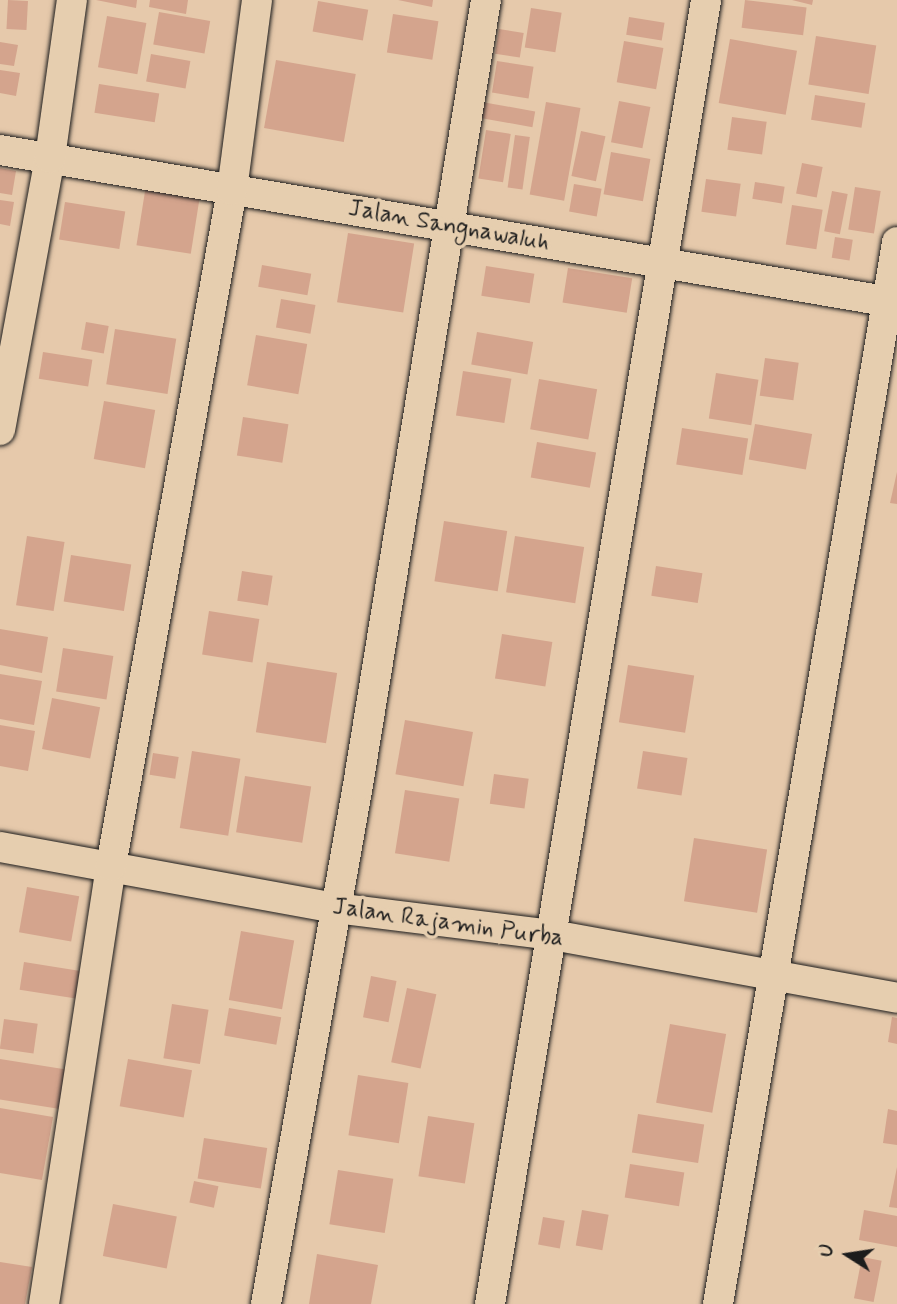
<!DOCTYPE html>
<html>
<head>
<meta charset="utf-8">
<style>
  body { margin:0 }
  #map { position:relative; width:897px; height:1304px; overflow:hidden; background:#e6c9ab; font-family:Mynerve,sans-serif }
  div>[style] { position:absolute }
  .building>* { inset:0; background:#d4a48d; transform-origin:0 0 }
  .roads { filter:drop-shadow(0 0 2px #1c1c1c) drop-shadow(0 0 2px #1c1c1c) }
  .street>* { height:30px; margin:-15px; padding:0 15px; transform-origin:15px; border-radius:15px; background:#e6ceaf }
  span { translate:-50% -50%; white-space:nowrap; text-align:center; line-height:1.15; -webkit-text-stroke:7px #e6ceaf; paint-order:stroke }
  .street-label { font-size:24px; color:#1c1c1c }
  .north { position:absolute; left:813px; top:1220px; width:70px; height:70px; -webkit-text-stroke:5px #e6ceaf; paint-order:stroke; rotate:282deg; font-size:19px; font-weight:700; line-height:28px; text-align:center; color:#1c1c1c }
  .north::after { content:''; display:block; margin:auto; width:24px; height:32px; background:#1c1c1c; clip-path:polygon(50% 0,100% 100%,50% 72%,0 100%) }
</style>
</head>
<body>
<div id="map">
  <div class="building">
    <div style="left:8px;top:0;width:20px;height:29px;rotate:3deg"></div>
    <div style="clip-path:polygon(96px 0,137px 0,136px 8px)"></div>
    <div style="clip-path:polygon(150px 0,188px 0,186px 14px,149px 7px)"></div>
    <div style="clip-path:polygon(398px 0,433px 0,432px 7px)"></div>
    <div style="left:745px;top:0;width:62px;height:28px;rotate:7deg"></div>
    <div style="clip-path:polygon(792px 0,813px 0,812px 5px)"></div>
    <div style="left:318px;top:1px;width:51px;height:31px;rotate:10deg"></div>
    <div style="left:531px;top:8px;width:31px;height:40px;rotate:9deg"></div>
    <div style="left:159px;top:12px;width:52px;height:33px;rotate:10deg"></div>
    <div style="left:393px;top:14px;width:46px;height:39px;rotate:9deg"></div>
    <div style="left:107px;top:16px;width:40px;height:52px;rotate:10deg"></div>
    <div style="left:629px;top:17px;width:36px;height:18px;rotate:9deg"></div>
    <div style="left:499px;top:29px;width:25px;height:25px;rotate:9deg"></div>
    <div style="left:816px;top:36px;width:61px;height:49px;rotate:9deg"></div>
    <div style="left:730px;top:39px;width:68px;height:65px;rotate:10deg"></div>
    <div style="left:624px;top:41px;width:40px;height:42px;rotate:10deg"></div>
    <div style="clip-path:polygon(0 42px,18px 45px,14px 66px,0 64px)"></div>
    <div style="left:151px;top:54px;width:40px;height:28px;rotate:10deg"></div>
    <div style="left:276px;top:60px;width:81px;height:69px;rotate:10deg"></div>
    <div style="left:497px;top:61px;width:37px;height:32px;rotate:9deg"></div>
    <div style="clip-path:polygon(0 70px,20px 73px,16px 96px,0 93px)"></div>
    <div style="left:99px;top:84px;width:61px;height:29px;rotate:9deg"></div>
    <div style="left:815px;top:95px;width:51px;height:25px;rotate:9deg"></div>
    <div style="left:619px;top:101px;width:32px;height:42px;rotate:11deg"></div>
    <div style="left:482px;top:102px;width:54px;height:16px;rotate:10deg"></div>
    <div style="left:546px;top:102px;width:35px;height:94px;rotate:10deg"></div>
    <div style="left:732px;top:117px;width:35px;height:33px;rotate:8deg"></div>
    <div style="left:486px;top:130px;width:25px;height:49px;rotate:9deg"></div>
    <div style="left:581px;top:131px;width:25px;height:46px;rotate:12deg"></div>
    <div style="left:515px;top:135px;width:15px;height:53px;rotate:8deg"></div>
    <div style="left:611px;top:152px;width:40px;height:43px;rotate:10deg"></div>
    <div style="left:802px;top:163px;width:21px;height:31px;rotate:11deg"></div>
    <div style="clip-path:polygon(0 168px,16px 171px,12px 195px,0 193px)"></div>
    <div style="left:706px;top:179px;width:35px;height:33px;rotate:8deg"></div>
    <div style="left:755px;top:182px;width:30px;height:17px;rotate:9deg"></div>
    <div style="left:574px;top:184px;width:28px;height:28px;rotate:10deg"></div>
    <div style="left:146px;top:185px;width:55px;height:61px;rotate:9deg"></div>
    <div style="left:855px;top:187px;width:26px;height:43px;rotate:9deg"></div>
    <div style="left:832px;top:191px;width:16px;height:41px;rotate:11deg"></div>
    <div style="clip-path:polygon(0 200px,14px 202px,10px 226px,0 224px)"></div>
    <div style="left:65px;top:202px;width:61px;height:38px;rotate:9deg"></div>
    <div style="left:792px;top:205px;width:31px;height:40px;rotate:9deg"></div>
    <div style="left:348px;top:233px;width:67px;height:70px;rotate:9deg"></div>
    <div style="left:835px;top:237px;width:18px;height:21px;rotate:9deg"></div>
    <div style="left:262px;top:265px;width:50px;height:22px;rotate:10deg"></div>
    <div style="left:486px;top:266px;width:49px;height:30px;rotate:9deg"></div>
    <div style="left:568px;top:268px;width:65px;height:35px;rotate:9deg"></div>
    <div style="left:281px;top:299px;width:35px;height:29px;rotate:10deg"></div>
    <div style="left:86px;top:322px;width:23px;height:28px;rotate:10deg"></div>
    <div style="left:115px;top:329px;width:62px;height:56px;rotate:9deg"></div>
    <div style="left:477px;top:332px;width:57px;height:33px;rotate:10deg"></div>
    <div style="left:256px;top:335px;width:52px;height:51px;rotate:10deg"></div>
    <div style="left:43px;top:352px;width:50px;height:27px;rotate:9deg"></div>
    <div style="left:765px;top:358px;width:34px;height:38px;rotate:8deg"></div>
    <div style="left:463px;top:371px;width:49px;height:45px;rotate:9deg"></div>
    <div style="left:716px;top:373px;width:43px;height:46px;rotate:9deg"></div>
    <div style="left:539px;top:379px;width:59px;height:51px;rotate:10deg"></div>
    <div style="left:104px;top:401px;width:52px;height:59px;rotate:10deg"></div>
    <div style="left:243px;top:417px;width:46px;height:39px;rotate:9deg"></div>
    <div style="left:755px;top:424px;width:58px;height:36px;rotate:10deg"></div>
    <div style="left:682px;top:428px;width:67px;height:37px;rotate:9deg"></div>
    <div style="left:537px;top:442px;width:60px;height:36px;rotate:10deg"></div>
    <div style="clip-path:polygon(897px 472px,897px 504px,890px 503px)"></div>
    <div style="left:444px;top:521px;width:64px;height:61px;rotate:9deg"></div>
    <div style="left:27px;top:536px;width:38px;height:70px;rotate:9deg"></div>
    <div style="left:515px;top:536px;width:70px;height:57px;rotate:9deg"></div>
    <div style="left:71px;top:555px;width:61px;height:47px;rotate:9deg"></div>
    <div style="left:656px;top:566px;width:47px;height:30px;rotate:9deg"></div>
    <div style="left:242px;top:571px;width:31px;height:30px;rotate:9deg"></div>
    <div style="left:209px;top:611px;width:51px;height:44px;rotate:9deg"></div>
    <div style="clip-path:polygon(0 629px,48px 637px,42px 673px,0 665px)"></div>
    <div style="left:502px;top:634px;width:51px;height:45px;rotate:9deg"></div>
    <div style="left:63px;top:648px;width:51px;height:44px;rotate:9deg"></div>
    <div style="left:267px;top:662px;width:71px;height:71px;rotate:9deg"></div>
    <div style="left:628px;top:665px;width:67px;height:58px;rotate:9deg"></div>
    <div style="clip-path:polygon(0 674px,42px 681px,34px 725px,0 719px)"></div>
    <div style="left:52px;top:698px;width:49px;height:52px;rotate:11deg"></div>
    <div style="left:405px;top:720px;width:69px;height:55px;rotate:10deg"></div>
    <div style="clip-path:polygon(0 725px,35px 731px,28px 771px,0 766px)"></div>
    <div style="left:192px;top:751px;width:49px;height:78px;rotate:9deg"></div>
    <div style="left:643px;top:751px;width:45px;height:38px;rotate:9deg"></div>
    <div style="left:153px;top:753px;width:26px;height:22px;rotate:9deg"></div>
    <div style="left:494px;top:774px;width:35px;height:30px;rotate:8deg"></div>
    <div style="left:245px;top:776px;width:67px;height:57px;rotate:9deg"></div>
    <div style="left:405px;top:790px;width:55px;height:64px;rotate:9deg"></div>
    <div style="left:694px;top:838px;width:74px;height:64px;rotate:9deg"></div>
    <div style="left:27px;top:887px;width:53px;height:46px;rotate:10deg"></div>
    <div style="left:241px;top:931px;width:54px;height:70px;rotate:10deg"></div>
    <div style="left:24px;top:962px;width:57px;height:28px;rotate:9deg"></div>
    <div style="left:371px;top:976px;width:26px;height:42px;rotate:11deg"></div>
    <div style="left:407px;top:988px;width:30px;height:76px;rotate:12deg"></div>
    <div style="left:172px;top:1004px;width:37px;height:55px;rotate:9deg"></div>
    <div style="left:229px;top:1008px;width:53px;height:28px;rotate:10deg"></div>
    <div style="clip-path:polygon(892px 1017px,897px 1018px,897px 1044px,888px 1042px)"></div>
    <div style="left:4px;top:1019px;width:34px;height:30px;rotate:8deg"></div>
    <div style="left:670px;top:1024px;width:57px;height:80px;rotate:10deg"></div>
    <div style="left:0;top:1059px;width:67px;height:40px;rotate:9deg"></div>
    <div style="left:128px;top:1059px;width:65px;height:48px;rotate:10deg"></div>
    <div style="left:358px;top:1075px;width:51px;height:61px;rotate:9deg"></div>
    <div style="clip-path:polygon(0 1108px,53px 1117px,42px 1180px,0 1173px)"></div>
    <div style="clip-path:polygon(888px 1109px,897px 1111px,897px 1145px,883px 1143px)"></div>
    <div style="left:638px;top:1114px;width:67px;height:39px;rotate:9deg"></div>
    <div style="left:428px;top:1116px;width:47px;height:61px;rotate:9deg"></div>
    <div style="left:204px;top:1138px;width:64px;height:41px;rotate:9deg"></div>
    <div style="left:630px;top:1164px;width:55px;height:34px;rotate:9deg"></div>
    <div style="clip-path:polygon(897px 1167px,897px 1208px,889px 1207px)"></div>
    <div style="left:338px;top:1170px;width:56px;height:55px;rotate:9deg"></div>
    <div style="left:194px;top:1181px;width:25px;height:22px;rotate:12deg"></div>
    <div style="left:113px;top:1204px;width:65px;height:53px;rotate:11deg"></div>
    <div style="left:582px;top:1210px;width:27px;height:36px;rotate:10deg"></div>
    <div style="clip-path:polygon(864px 1210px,897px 1216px,897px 1247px,859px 1240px)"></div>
    <div style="left:543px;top:1217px;width:22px;height:28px;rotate:10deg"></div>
    <div style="clip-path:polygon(317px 1254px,378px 1265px,371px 1304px,309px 1304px)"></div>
    <div style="left:862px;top:1257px;width:20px;height:42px;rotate:11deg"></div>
    <div style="clip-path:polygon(0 1262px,32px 1267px,25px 1304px,0 1304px)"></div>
  </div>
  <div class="roads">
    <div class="street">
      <div style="left:0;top:150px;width:910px;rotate:9.68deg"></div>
      <div style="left:0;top:430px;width:277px;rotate:-79.6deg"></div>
      <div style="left:50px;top:158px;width:160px;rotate:-82.1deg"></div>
      <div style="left:0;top:847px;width:341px;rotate:10.3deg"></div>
      <div style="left:335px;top:908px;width:219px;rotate:7.1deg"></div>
      <div style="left:552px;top:935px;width:351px;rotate:10.3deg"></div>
      <div style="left:44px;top:1304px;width:443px;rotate:-81.3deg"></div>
      <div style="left:111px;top:866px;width:687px;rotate:-79.85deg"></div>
      <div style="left:232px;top:190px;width:192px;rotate:-82.5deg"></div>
      <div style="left:266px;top:1304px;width:527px;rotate:-79.95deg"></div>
      <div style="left:358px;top:785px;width:795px;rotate:-80.74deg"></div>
      <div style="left:490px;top:1304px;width:1322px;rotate:-80.59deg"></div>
      <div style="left:718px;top:1304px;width:1077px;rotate:-80.43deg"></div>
    </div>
  </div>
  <div class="street-label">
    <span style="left:449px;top:226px;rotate:10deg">Jalan Sangnawaluh</span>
    <span style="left:448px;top:923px;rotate:8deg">Jalan Rajamin Purba</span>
  </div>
  <div class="north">U</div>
</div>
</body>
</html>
